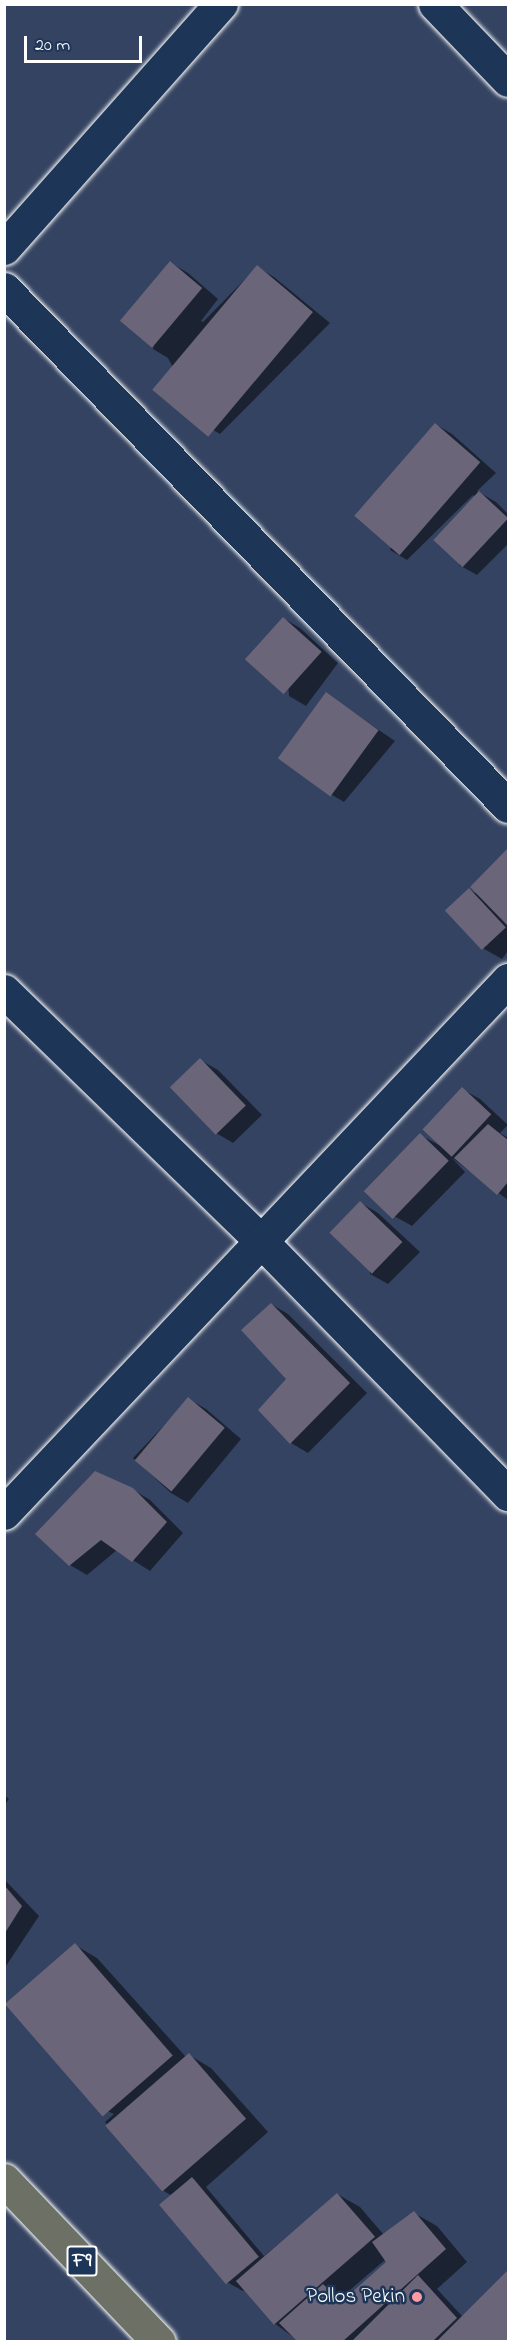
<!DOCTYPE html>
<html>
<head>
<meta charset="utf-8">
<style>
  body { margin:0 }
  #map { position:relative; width:513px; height:2346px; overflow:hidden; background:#344361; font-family:"Indie Flower",sans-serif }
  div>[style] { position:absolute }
  .shadow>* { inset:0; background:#0007 }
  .building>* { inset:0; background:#6a6579; transform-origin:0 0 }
  .roads { filter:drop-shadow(0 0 2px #fff) drop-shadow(0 0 2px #fff) }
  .minor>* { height:33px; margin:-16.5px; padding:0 16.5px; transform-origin:16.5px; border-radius:16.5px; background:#1d3557 }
  .trunk>* { height:33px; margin:-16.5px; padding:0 16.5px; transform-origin:16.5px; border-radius:16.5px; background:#6c7065 }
  .dots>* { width:16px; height:16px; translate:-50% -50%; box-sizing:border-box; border:3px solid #1d3557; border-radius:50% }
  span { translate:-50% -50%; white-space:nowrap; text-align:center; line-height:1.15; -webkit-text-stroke:5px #1d3557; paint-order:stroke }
  .shield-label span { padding:2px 4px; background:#1d3557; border:2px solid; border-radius:4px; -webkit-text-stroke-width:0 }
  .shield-label { font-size:20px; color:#fff; font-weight:700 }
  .poi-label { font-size:21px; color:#fff }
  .right { translate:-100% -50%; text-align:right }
  .frame { position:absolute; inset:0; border:6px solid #fff; pointer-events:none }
  .scale { position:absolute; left:24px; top:36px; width:118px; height:27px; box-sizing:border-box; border:3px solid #fff; border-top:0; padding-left:8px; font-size:18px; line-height:21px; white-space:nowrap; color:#fff; -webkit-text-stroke:4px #1d3557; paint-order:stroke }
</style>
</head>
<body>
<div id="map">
  <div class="shadow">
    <div style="clip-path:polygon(171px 263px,188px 273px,218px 299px,201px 321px,203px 322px,257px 267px,274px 277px,330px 323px,220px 434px,203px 424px,168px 358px,153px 349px)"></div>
    <div style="clip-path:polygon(435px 424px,452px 434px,496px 473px,477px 491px,496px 502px,508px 514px,508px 544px,477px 575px,459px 565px,475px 497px,473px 495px,407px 560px,390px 550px)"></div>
    <div style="clip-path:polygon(283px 618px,300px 628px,338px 663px,306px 706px,289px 696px)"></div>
    <div style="clip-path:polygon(326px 694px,395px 741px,344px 802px,327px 792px)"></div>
    <div style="clip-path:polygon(508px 850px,508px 951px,502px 959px,484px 949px,469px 890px,479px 895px,472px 887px)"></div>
    <div style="clip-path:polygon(200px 1060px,218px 1070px,262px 1115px,233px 1143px,216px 1133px)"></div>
    <div style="clip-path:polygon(462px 1089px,480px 1099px,508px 1125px,500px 1133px,508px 1138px,508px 1200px,452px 1158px,465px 1172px,412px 1226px,394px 1216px,420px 1135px,439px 1145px)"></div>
    <div style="clip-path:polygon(361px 1203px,378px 1213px,420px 1252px,388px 1284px,370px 1274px)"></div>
    <div style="clip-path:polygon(271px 1304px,288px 1314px,367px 1393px,308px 1453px,291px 1443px,288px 1379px)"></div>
    <div style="clip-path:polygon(189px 1399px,206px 1409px,241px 1439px,188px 1503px,171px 1493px,133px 1458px)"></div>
    <div style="clip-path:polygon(132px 1489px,150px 1500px,183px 1533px,150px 1571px,117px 1550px,87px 1575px,70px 1565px)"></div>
    <div style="clip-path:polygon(4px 1795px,9px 1799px,4px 1806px)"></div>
    <div style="clip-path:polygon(4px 1879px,39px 1916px,4px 1969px)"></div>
    <div style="clip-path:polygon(evenodd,75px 1945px,97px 1958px,186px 2057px,189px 2055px,211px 2068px,268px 2132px,206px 2187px,264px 2256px,337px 2194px,360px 2207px,384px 2235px,414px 2213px,437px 2226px,467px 2262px,437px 2289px,463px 2317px,508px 2273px,508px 2342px,300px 2342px,274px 2323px,246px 2289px,243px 2291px,225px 2281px,161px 2205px,172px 2196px,164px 2191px,105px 2122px,114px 2114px,107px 2111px,75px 1945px,386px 2259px,388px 2263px,346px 2300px,342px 2297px,386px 2259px)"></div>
  </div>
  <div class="building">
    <div style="left:170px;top:261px;width:42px;height:78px;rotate:40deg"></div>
    <div style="left:257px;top:265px;width:73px;height:163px;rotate:40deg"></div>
    <div style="left:435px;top:423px;width:60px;height:123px;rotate:41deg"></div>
    <div style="left:479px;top:491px;width:40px;height:67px;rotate:43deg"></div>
    <div style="left:283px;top:617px;width:52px;height:57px;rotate:42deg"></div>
    <div style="left:326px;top:692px;width:65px;height:82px;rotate:36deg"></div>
    <div style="clip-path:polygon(508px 848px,508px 923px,507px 925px,470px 887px)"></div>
    <div style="left:469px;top:888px;width:54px;height:33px;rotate:47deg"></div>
    <div style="left:200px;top:1058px;width:66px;height:42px;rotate:46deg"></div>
    <div style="left:462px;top:1087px;width:40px;height:58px;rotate:43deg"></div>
    <div style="clip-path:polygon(488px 1124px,508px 1140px,508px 1182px,497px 1195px,454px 1158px)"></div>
    <div style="left:420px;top:1133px;width:40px;height:81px;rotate:44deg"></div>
    <div style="left:360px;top:1201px;width:59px;height:44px;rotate:44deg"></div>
    <div style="clip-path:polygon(271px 1303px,350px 1383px,290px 1444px,258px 1410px,286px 1379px,241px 1330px)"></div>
    <div style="left:188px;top:1397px;width:48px;height:83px;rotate:40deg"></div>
    <div style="clip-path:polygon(95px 1471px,133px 1488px,167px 1522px,132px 1562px,101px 1540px,69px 1566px,35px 1534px)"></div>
    <div style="clip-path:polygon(5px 1886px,22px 1906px,5px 1933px)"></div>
    <div style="left:75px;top:1943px;width:149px;height:93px;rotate:49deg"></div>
    <div style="left:189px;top:2053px;width:87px;height:111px;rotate:49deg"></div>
    <div style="left:192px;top:2177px;width:104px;height:43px;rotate:50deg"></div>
    <div style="left:337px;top:2193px;width:58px;height:134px;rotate:49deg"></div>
    <div style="clip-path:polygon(414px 2211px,446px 2249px,342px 2342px,298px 2342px,279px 2323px,323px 2284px,341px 2302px,386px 2262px,372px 2242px)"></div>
    <div style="clip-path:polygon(508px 2270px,508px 2342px,436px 2342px)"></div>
    <div style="clip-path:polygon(418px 2275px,457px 2318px,432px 2342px,351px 2342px)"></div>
  </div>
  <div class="roads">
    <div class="minor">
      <div style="left:435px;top:4px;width:105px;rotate:46.2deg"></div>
      <div style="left:4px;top:248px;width:327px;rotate:-48.4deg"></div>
      <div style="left:4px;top:289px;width:722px;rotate:45.73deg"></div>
      <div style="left:4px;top:991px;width:359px;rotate:44.2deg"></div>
      <div style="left:261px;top:1241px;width:354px;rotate:45.7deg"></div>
      <div style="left:4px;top:1513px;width:734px;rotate:-46.6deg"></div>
    </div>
    <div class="trunk">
      <div style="left:4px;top:2180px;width:224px;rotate:46.3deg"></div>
    </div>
  </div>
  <div class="dots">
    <div style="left:417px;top:2297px;background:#ff9aa2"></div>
  </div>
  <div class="shield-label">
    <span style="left:82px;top:2261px">F9</span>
  </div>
  <div class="poi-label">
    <span class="right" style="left:405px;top:2297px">Pollos Pekin</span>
  </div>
  <div class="frame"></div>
  <div class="scale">20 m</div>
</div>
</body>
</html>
